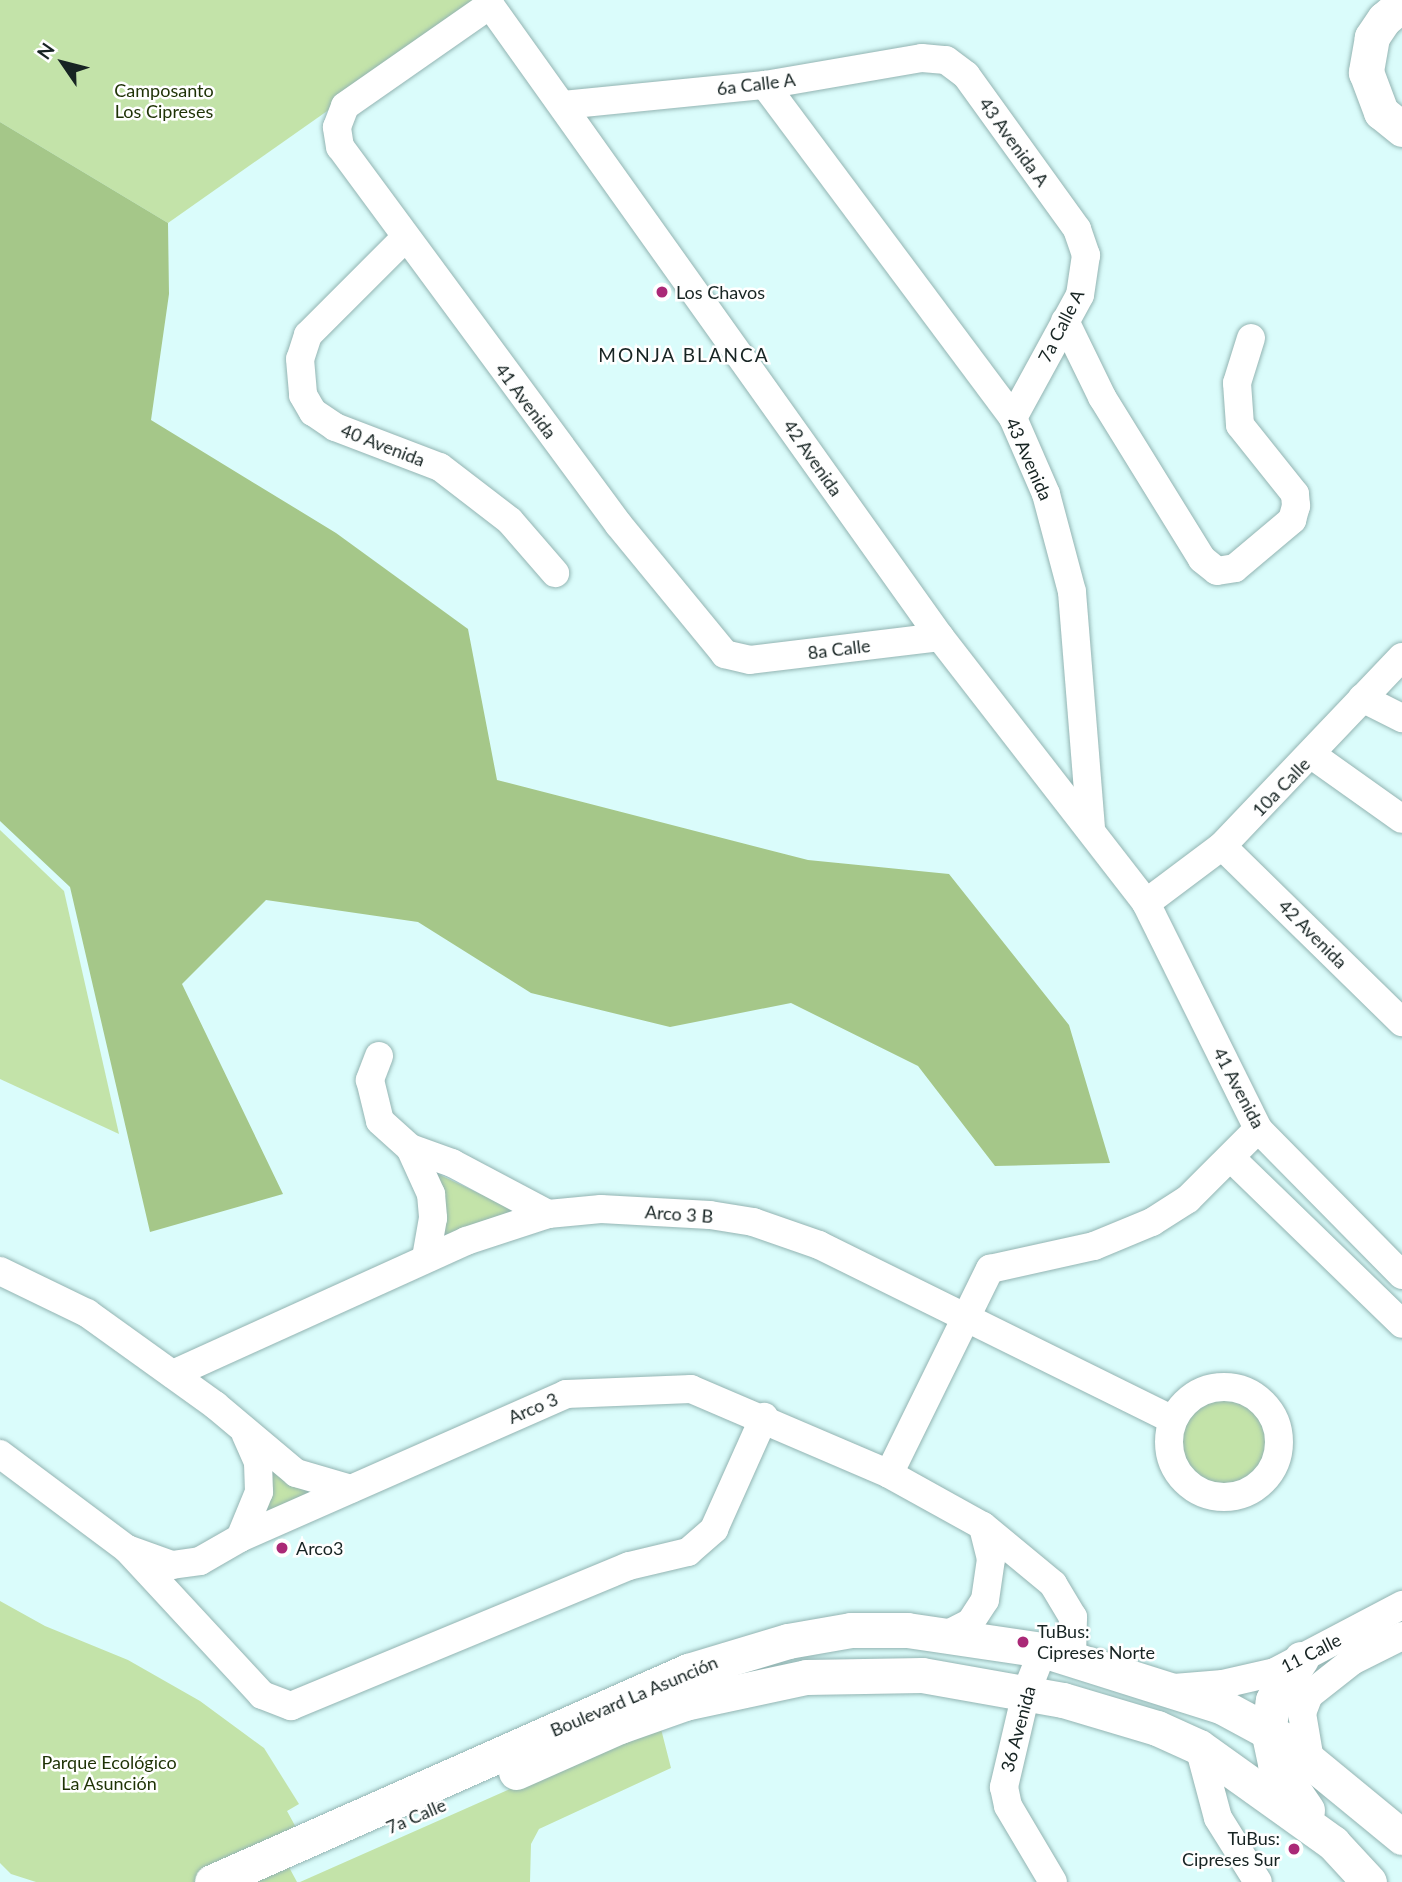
<!DOCTYPE html>
<html>
<head>
<meta charset="utf-8">
<style>
  body { margin:0 }
  #map { position:relative; width:1402px; height:1882px; overflow:hidden; background:#dafcfb; font-family:Lato,sans-serif }
  div>[style] { position:absolute }
  .green>* { inset:0; background:#c3e3a9 }
  .round { border-radius:50% }
  .forest>* { inset:0; background:#a5c789 }
  .roads { filter:drop-shadow(0 0 2px #93b4b2) drop-shadow(0 0 2px #93b4b2) }
  .minor>* { height:28px; margin:-14px; padding:0 14px; transform-origin:14px; border-radius:14px; background:#fff }
  .minor>.ring { margin:-14px; padding:0; box-sizing:content-box; background:none; border:28px solid #fff; border-radius:50% }
  .major>* { height:35px; margin:-17.5px; padding:0 17.5px; transform-origin:17.5px; border-radius:17.5px; background:#fff }
  .dots>* { width:19px; height:19px; translate:-50% -50%; box-sizing:border-box; border:4px solid #fff; border-radius:50% }
  span { translate:-50% -50%; white-space:nowrap; text-align:center; line-height:1.15; -webkit-text-stroke:5px #fff; paint-order:stroke }
  .street-label { font-size:18px; color:#172423 }
  .park-label { font-size:18px; color:#1e3205 }
  .poi-label { font-size:18px; color:#172423 }
  .left { translate:0 -50%; text-align:left }
  .right { translate:-100% -50%; text-align:right }
  .neighbourhood-label { font-size:19px; color:#172423; letter-spacing:2px }
  .north { position:absolute; left:28px; top:28px; width:70px; height:70px; -webkit-text-stroke:5px #fff; paint-order:stroke; rotate:305deg; font-size:19px; font-weight:700; line-height:28px; text-align:center; color:#172423 }
  .north::after { content:''; display:block; margin:auto; width:24px; height:32px; background:#172423; clip-path:polygon(50% 0,100% 100%,50% 72%,0 100%) }
</style>
</head>
<body>
<div id="map">
  <div class="green">
    <div style="clip-path:polygon(0 0,485px 0,168px 223px,0 122px)"></div>
    <div style="clip-path:polygon(0 830px,64px 891px,119px 1134px,0 1079px)"></div>
    <div style="clip-path:polygon(421px 1166px,523px 1214px,439px 1244px)"></div>
    <div class="round" style="left:1178px;top:1399px;width:88px;height:88px"></div>
    <div style="clip-path:polygon(258px 1452px,338px 1490px,249px 1529px)"></div>
    <div style="clip-path:polygon(0 1601px,45px 1626px,128px 1660px,200px 1701px,264px 1748px,299px 1804px,287px 1811px,299px 1833px,277px 1845px,297px 1882px,36px 1882px,11px 1874px,0 1863px)"></div>
    <div style="clip-path:polygon(661px 1729px,671px 1768px,539px 1829px,531px 1844px,530px 1882px,300px 1882px,591px 1753px)"></div>
  </div>
  <div class="forest">
    <div style="clip-path:polygon(0 122px,168px 223px,169px 294px,151px 420px,336px 533px,468px 629px,497px 780px,808px 860px,949px 874px,1069px 1025px,1110px 1163px,995px 1166px,918px 1066px,791px 1003px,670px 1027px,531px 993px,418px 922px,266px 900px,182px 984px,283px 1194px,150px 1232px,70px 887px,0 821px)"></div>
  </div>
  <div class="roads">
    <div class="minor">
      <div style="left:765px;top:85px;width:415px;rotate:53.3deg"></div>
      <div style="left:1013px;top:418px;width:83px;rotate:66.5deg"></div>
      <div style="left:1046px;top:494px;width:101px;rotate:75.1deg"></div>
      <div style="left:1072px;top:592px;width:235px;rotate:85.4deg"></div>
      <div style="left:563px;top:105px;width:203px;rotate:-5.7deg"></div>
      <div style="left:765px;top:85px;width:159px;rotate:-9.8deg"></div>
      <div style="left:922px;top:58px;width:24px;rotate:5deg"></div>
      <div style="left:946px;top:60px;width:25px;rotate:37deg"></div>
      <div style="left:966px;top:75px;width:190px;rotate:54.2deg"></div>
      <div style="left:1077px;top:229px;width:28px;rotate:71deg"></div>
      <div style="left:1086px;top:255px;width:40px;rotate:98.5deg"></div>
      <div style="left:1080px;top:295px;width:140px;rotate:118.6deg"></div>
      <div style="left:404px;top:239px;width:136px;rotate:135deg"></div>
      <div style="left:308px;top:335px;width:25px;rotate:108deg"></div>
      <div style="left:300px;top:359px;width:36px;rotate:85deg"></div>
      <div style="left:303px;top:395px;width:20px;rotate:60deg"></div>
      <div style="left:313px;top:412px;width:27px;rotate:34deg"></div>
      <div style="left:335px;top:427px;width:112px;rotate:20.9deg"></div>
      <div style="left:440px;top:467px;width:88px;rotate:37.6deg"></div>
      <div style="left:510px;top:521px;width:69px;rotate:49.1deg"></div>
      <div style="left:1065px;top:321px;width:85px;rotate:64deg"></div>
      <div style="left:1102px;top:397px;width:190px;rotate:58.3deg"></div>
      <div style="left:1202px;top:559px;width:19px;rotate:39deg"></div>
      <div style="left:1217px;top:571px;width:18px;rotate:-9deg"></div>
      <div style="left:1235px;top:568px;width:75px;rotate:-40.1deg"></div>
      <div style="left:1292px;top:520px;width:15px;rotate:-74deg"></div>
      <div style="left:1296px;top:506px;width:12px;rotate:-95deg"></div>
      <div style="left:1295px;top:494px;width:88px;rotate:-128.6deg"></div>
      <div style="left:1240px;top:425px;width:42px;rotate:-94.1deg"></div>
      <div style="left:1237px;top:383px;width:47px;rotate:-72.7deg"></div>
      <div style="left:940px;top:637px;width:191px;rotate:173.1deg"></div>
      <div style="left:750px;top:660px;width:26px;rotate:-167deg"></div>
      <div style="left:725px;top:654px;width:167px;rotate:-129.4deg"></div>
      <div style="left:619px;top:525px;width:470px;rotate:-126.4deg"></div>
      <div style="left:340px;top:147px;width:20px;rotate:-99deg"></div>
      <div style="left:337px;top:127px;width:22px;rotate:-69deg"></div>
      <div style="left:345px;top:106px;width:177px;rotate:-34.9deg"></div>
      <div style="left:490px;top:5px;width:776px;rotate:54.55deg"></div>
      <div style="left:940px;top:637px;width:336px;rotate:52.2deg"></div>
      <div style="left:1146px;top:903px;width:252px;rotate:63.6deg"></div>
      <div style="left:1258px;top:1129px;width:205px;rotate:45.4deg"></div>
      <div style="left:1362px;top:698px;width:45px;rotate:26.6deg"></div>
      <div style="left:1312px;top:755px;width:110px;rotate:35.4deg"></div>
      <div style="left:1222px;top:846px;width:252px;rotate:44.4deg"></div>
      <div style="left:1146px;top:903px;width:95px;rotate:-36.9deg"></div>
      <div style="left:1222px;top:846px;width:261px;rotate:-46.4deg"></div>
      <div style="left:379px;top:1056px;width:26px;rotate:111deg"></div>
      <div style="left:370px;top:1080px;width:42px;rotate:76.3deg"></div>
      <div style="left:380px;top:1121px;width:40px;rotate:42deg"></div>
      <div style="left:410px;top:1148px;width:45px;rotate:19.7deg"></div>
      <div style="left:452px;top:1163px;width:109px;rotate:28deg"></div>
      <div style="left:410px;top:1148px;width:51px;rotate:65.5deg"></div>
      <div style="left:431px;top:1194px;width:24px;rotate:85deg"></div>
      <div style="left:433px;top:1218px;width:39px;rotate:100deg"></div>
      <div style="left:1231px;top:1158px;width:238px;rotate:44.1deg"></div>
      <div style="left:0;top:1271px;width:97px;rotate:25.8deg"></div>
      <div style="left:87px;top:1313px;width:158px;rotate:35.7deg"></div>
      <div style="left:215px;top:1405px;width:106px;rotate:40deg"></div>
      <div style="left:296px;top:1473px;width:57px;rotate:16.2deg"></div>
      <div style="left:173px;top:1374px;width:322px;rotate:-24.4deg"></div>
      <div style="left:466px;top:1241px;width:86px;rotate:-18.2deg"></div>
      <div style="left:548px;top:1214px;width:53px;rotate:-5.4deg"></div>
      <div style="left:601px;top:1209px;width:109px;rotate:3.2deg"></div>
      <div style="left:710px;top:1215px;width:44px;rotate:9.2deg"></div>
      <div style="left:753px;top:1222px;width:70px;rotate:19.2deg"></div>
      <div style="left:819px;top:1245px;width:395px;rotate:26.3deg"></div>
      <div class="ring" style="left:1169px;top:1387px;width:82px;height:82px"></div>
      <div style="left:0;top:1454px;width:159px;rotate:36.8deg"></div>
      <div style="left:127px;top:1549px;width:199px;rotate:47.2deg"></div>
      <div style="left:262px;top:1695px;width:31px;rotate:21deg"></div>
      <div style="left:291px;top:1706px;width:366px;rotate:-22.5deg"></div>
      <div style="left:629px;top:1566px;width:61px;rotate:-13.3deg"></div>
      <div style="left:688px;top:1552px;width:35px;rotate:-41deg"></div>
      <div style="left:714px;top:1529px;width:123px;rotate:-65.9deg"></div>
      <div style="left:889px;top:1474px;width:229px;rotate:-63.8deg"></div>
      <div style="left:990px;top:1269px;width:107px;rotate:-12.5deg"></div>
      <div style="left:1094px;top:1246px;width:63px;rotate:-22.5deg"></div>
      <div style="left:1152px;top:1222px;width:43px;rotate:-32.6deg"></div>
      <div style="left:1188px;top:1199px;width:99px;rotate:-45deg"></div>
      <div style="left:240px;top:1538px;width:50px;rotate:-67.6deg"></div>
      <div style="left:259px;top:1492px;width:30px;rotate:-92deg"></div>
      <div style="left:258px;top:1462px;width:30px;rotate:-114deg"></div>
      <div style="left:127px;top:1549px;width:48px;rotate:19.6deg"></div>
      <div style="left:172px;top:1565px;width:28px;rotate:-8deg"></div>
      <div style="left:200px;top:1561px;width:46px;rotate:-29.9deg"></div>
      <div style="left:240px;top:1538px;width:356px;rotate:-23.8deg"></div>
      <div style="left:566px;top:1394px;width:125px;rotate:-2.3deg"></div>
      <div style="left:691px;top:1389px;width:215px;rotate:23.2deg"></div>
      <div style="left:889px;top:1474px;width:107px;rotate:29deg"></div>
      <div style="left:983px;top:1526px;width:91px;rotate:39.6deg"></div>
      <div style="left:1053px;top:1584px;width:39px;rotate:59deg"></div>
      <div style="left:1073px;top:1617px;width:40px;rotate:91.4deg"></div>
      <div style="left:946px;top:1635px;width:27px;rotate:-27deg"></div>
      <div style="left:970px;top:1623px;width:27px;rotate:-57deg"></div>
      <div style="left:985px;top:1600px;width:41px;rotate:-81.7deg"></div>
      <div style="left:991px;top:1559px;width:34px;rotate:-104deg"></div>
      <div style="left:1043px;top:1650px;width:46px;rotate:111.6deg"></div>
      <div style="left:1026px;top:1693px;width:97px;rotate:103.2deg"></div>
      <div style="left:1004px;top:1787px;width:19px;rotate:78deg"></div>
      <div style="left:1008px;top:1806px;width:88px;rotate:59.4deg"></div>
      <div style="left:1174px;top:1688px;width:49px;rotate:-4.7deg"></div>
      <div style="left:1223px;top:1684px;width:53px;rotate:-13deg"></div>
      <div style="left:1275px;top:1672px;width:144px;rotate:-27.8deg"></div>
      <div style="left:1199px;top:1747px;width:73px;rotate:75deg"></div>
      <div style="left:1218px;top:1818px;width:75px;rotate:58deg"></div>
      <div style="left:1310px;top:1760px;width:48px;rotate:-99.7deg"></div>
      <div style="left:1302px;top:1713px;width:19px;rotate:-69deg"></div>
      <div style="left:1309px;top:1695px;width:55px;rotate:-38.3deg"></div>
      <div style="left:1352px;top:1661px;width:56px;rotate:-26.6deg"></div>
    </div>
    <div class="major">
      <div style="left:1402px;top:4px;width:23px;rotate:140deg"></div>
      <div style="left:1384px;top:19px;width:22px;rotate:124deg"></div>
      <div style="left:1372px;top:37px;width:36px;rotate:100deg"></div>
      <div style="left:1366px;top:72px;width:43px;rotate:69.4deg"></div>
      <div style="left:1381px;top:112px;width:27px;rotate:39deg"></div>
      <div style="left:1301px;top:1659px;width:50px;rotate:124.3deg"></div>
      <div style="left:1273px;top:1700px;width:30px;rotate:99deg"></div>
      <div style="left:1268px;top:1730px;width:34px;rotate:78deg"></div>
      <div style="left:1275px;top:1763px;width:57px;rotate:55.8deg"></div>
      <div style="left:516px;top:1772px;width:114px;rotate:-23.9deg"></div>
      <div style="left:620px;top:1726px;width:69px;rotate:-19.5deg"></div>
      <div style="left:685px;top:1703px;width:124px;rotate:-12.1deg"></div>
      <div style="left:806px;top:1677px;width:116px;rotate:-1deg"></div>
      <div style="left:922px;top:1675px;width:143px;rotate:10.1deg"></div>
      <div style="left:1063px;top:1700px;width:98px;rotate:16.6deg"></div>
      <div style="left:1157px;top:1728px;width:46px;rotate:24.3deg"></div>
      <div style="left:1199px;top:1747px;width:165px;rotate:35.6deg"></div>
      <div style="left:1333px;top:1843px;width:53px;rotate:47.3deg"></div>
      <div style="left:212px;top:1882px;width:521px;rotate:-23.91deg"></div>
      <div style="left:688px;top:1671px;width:104px;rotate:-16.7deg"></div>
      <div style="left:788px;top:1641px;width:64px;rotate:-9.9deg"></div>
      <div style="left:851px;top:1630px;width:56px"></div>
      <div style="left:907px;top:1630px;width:137px;rotate:8.4deg"></div>
      <div style="left:1043px;top:1650px;width:187px;rotate:17.5deg"></div>
      <div style="left:1221px;top:1706px;width:72px;rotate:28.4deg"></div>
      <div style="left:1284px;top:1740px;width:153px;rotate:39.4deg"></div>
    </div>
  </div>
  <div class="dots">
    <div style="left:662px;top:292px;background:#aa2977"></div>
    <div style="left:282px;top:1548px;background:#aa2977"></div>
    <div style="left:1023px;top:1642px;background:#aa2977"></div>
    <div style="left:1294px;top:1849px;background:#aa2977"></div>
  </div>
  <div class="street-label">
    <span style="left:756px;top:84px;rotate:-7deg">6a Calle A</span>
    <span style="left:1014px;top:142px;rotate:54deg">43 Avenida A</span>
    <span style="left:1061px;top:326px;rotate:-63deg">7a Calle A</span>
    <span style="left:526px;top:401px;rotate:53deg">41 Avenida</span>
    <span style="left:383px;top:445px;rotate:21deg">40 Avenida</span>
    <span style="left:813px;top:458px;rotate:55deg">42 Avenida</span>
    <span style="left:1029px;top:459px;rotate:66deg">43 Avenida</span>
    <span style="left:839px;top:649px;rotate:-7deg">8a Calle</span>
    <span style="left:1281px;top:787px;rotate:-46deg">10a Calle</span>
    <span style="left:1313px;top:934px;rotate:45deg">42 Avenida</span>
    <span style="left:1239px;top:1088px;rotate:62deg">41 Avenida</span>
    <span style="left:679px;top:1214px;rotate:4deg">Arco 3 B</span>
    <span style="left:533px;top:1408px;rotate:-23deg">Arco 3</span>
    <span style="left:1311px;top:1653px;rotate:-27deg">11 Calle</span>
    <span style="left:634px;top:1696px;rotate:-23deg">Boulevard La Asunción</span>
    <span style="left:1018px;top:1729px;rotate:-75deg">36 Avenida</span>
    <span style="left:416px;top:1816px;rotate:-23deg">7a Calle</span>
  </div>
  <div class="park-label">
    <span style="left:164px;top:101px">Camposanto<br>Los Cipreses</span>
    <span style="left:109px;top:1773px">Parque Ecológico<br>La Asunción</span>
  </div>
  <div class="poi-label">
    <span class="left" style="left:676px;top:292px">Los Chavos</span>
    <span class="left" style="left:296px;top:1548px">Arco3</span>
    <span class="left" style="left:1037px;top:1642px">TuBus:<br>Cipreses Norte</span>
    <span class="right" style="left:1280px;top:1849px">TuBus:<br>Cipreses Sur</span>
  </div>
  <div class="neighbourhood-label">
    <span style="left:684px;top:355px">MONJA BLANCA</span>
  </div>
  <div class="north">N</div>
</div>
</body>
</html>
